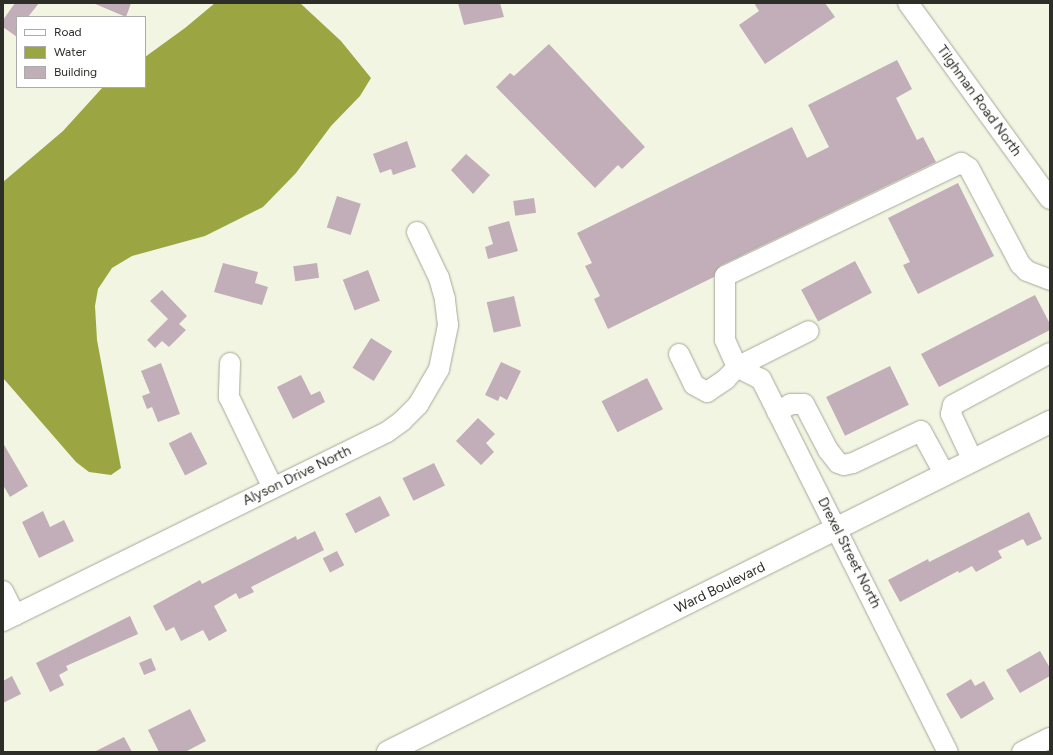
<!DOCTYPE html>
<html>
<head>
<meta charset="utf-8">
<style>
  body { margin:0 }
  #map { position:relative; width:1053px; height:755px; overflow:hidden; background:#f1f5e2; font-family:Figtree,sans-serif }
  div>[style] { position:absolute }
  .water>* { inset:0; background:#9ba643 }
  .building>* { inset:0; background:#c1aeb8; transform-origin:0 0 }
  .roads { filter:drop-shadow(0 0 1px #a6a998) drop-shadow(0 0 1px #a6a998) }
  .minor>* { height:20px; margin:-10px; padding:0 10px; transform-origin:10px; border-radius:10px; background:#fff }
  .major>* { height:22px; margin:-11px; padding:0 11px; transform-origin:11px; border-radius:11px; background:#fff }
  span { translate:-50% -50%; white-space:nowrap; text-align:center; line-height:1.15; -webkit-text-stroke:3px #fff; paint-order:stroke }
  .street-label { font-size:14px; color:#2d2e27 }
  .frame { position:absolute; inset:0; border:4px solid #2d2e27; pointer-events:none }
  .legend { position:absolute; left:16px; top:16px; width:130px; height:72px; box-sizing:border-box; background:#fff; border:1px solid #ababa9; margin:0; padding:5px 7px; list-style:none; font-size:12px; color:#2d2e27 }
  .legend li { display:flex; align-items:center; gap:8px; height:20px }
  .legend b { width:20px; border:1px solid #ababa9 }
</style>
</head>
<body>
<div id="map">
  <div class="water">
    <div style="clip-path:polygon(215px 3px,300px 3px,341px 41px,371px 78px,360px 96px,331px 126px,296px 173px,263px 207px,205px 236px,132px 256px,112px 268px,98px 289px,95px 306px,97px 340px,121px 468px,111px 475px,89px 472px,76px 462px,3px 378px,3px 182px,63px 131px,103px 87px,145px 87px,145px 57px,185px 28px)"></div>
  </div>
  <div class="building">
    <div style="clip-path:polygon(15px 3px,39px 3px,28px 17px,17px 17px,17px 37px,3px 27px,3px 20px)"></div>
    <div style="clip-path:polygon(93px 3px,131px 3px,126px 17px)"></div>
    <div style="clip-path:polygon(458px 3px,500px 3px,504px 17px,464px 25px)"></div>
    <div style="clip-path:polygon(754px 3px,825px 3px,835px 17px,765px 64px,739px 25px,759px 11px)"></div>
    <div style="clip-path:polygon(549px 44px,645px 147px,622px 169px,618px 165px,595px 188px,496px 87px,510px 73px,514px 76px)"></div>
    <div style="clip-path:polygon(897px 60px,912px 89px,896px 98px,917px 140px,923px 137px,936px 162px,720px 266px,714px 277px,608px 329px,594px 299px,600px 296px,585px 266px,592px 263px,577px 233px,792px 127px,807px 158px,829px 147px,808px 105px)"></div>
    <div style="clip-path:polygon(407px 141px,416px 167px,393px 175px,391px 169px,380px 173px,373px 154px)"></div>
    <div style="clip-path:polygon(466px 154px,490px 175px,473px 194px,451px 170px)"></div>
    <div style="clip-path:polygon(958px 183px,994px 256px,918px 294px,903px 265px,910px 262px,888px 218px)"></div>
    <div style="left:337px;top:196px;width:25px;height:33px;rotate:18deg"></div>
    <div style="left:534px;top:198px;width:15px;height:21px;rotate:82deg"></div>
    <div style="clip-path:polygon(509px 221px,518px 251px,488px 259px,485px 247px,493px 244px,488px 227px)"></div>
    <div style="left:855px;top:261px;width:36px;height:61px;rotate:62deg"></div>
    <div style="clip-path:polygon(223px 263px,258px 272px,255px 283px,268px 287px,262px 305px,214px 292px)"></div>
    <div style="left:317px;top:263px;width:15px;height:24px;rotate:82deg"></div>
    <div style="left:368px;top:270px;width:33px;height:27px;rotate:69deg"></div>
    <div style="clip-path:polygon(162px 290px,187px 316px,179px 324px,186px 330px,169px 347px,162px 341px,155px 348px,147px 340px,168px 319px,150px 301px)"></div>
    <div style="clip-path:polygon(1035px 295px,1050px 324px,1050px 330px,939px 387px,921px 354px)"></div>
    <div style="left:514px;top:296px;width:31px;height:28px;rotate:77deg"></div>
    <div style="left:371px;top:338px;width:25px;height:35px;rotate:32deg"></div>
    <div style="clip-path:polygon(501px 362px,521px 371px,507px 400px,500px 396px,498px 401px,485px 395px)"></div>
    <div style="clip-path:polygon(161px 363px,180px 414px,158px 422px,152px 407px,147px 409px,142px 396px,150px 393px,141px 371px)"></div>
    <div style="left:890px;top:366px;width:43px;height:71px;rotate:64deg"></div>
    <div style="clip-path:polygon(301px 375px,311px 395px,320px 391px,325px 402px,293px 419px,277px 387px)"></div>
    <div style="left:647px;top:378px;width:35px;height:51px;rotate:63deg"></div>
    <div style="clip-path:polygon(478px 418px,495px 434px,486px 443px,494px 452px,481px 465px,456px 441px)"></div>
    <div style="left:191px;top:432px;width:36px;height:25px;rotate:63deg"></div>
    <div style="clip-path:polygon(3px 443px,28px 486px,10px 497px,3px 485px)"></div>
    <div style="left:434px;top:463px;width:25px;height:35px;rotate:64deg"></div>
    <div style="left:380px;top:496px;width:22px;height:39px;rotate:63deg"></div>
    <div style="clip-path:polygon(43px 511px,50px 527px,64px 520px,74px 541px,39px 558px,22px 522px)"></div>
    <div style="clip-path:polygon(1029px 512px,1042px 539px,1027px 546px,1023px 539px,998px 551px,1002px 558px,976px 572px,972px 566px,959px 573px,958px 571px,900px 602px,888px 580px,928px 559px,929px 562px)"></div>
    <div style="clip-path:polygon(315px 531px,324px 550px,251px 587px,254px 592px,239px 599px,236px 593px,214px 606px,227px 631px,209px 641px,203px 630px,181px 641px,174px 627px,166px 631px,153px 606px,200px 580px,202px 584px,296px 536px,297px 540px)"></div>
    <div style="left:337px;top:551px;width:16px;height:16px;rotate:63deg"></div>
    <div style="clip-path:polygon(130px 616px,138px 634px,66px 666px,68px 670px,59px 675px,64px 685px,50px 692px,36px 663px)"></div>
    <div style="clip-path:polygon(1040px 651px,1050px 668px,1050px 676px,1020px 693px,1006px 670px)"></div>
    <div style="left:151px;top:658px;width:13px;height:13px;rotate:67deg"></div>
    <div style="clip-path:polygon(12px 676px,21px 694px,3px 703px,3px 681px)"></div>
    <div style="clip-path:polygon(971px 679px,975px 686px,984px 681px,994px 699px,961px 719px,946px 694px)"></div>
    <div style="clip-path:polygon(190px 709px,206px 741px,185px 752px,159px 752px,148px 730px)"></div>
    <div style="clip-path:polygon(124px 737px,132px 752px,94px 752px)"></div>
  </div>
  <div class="roads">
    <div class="minor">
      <div style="left:908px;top:3px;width:242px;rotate:54.1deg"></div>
      <div style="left:679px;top:354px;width:34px;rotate:64deg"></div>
      <div style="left:694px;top:385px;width:15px;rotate:28deg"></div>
      <div style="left:707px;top:392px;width:23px;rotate:-34deg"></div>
      <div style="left:726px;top:379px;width:16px;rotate:-47deg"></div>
      <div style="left:737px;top:367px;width:80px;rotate:-26.6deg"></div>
      <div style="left:230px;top:363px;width:34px;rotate:92deg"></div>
      <div style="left:229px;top:397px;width:101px;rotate:64.2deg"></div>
      <div style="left:737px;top:367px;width:30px;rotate:-114deg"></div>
      <div style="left:725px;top:340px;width:64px;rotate:-90deg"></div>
      <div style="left:725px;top:276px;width:262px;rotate:-25.6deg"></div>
      <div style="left:961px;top:163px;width:9px;rotate:32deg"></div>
      <div style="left:969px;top:168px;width:109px;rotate:62deg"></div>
      <div style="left:1020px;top:264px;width:10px;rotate:45deg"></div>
      <div style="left:1027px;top:271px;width:25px;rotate:21deg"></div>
      <div style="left:737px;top:367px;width:27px;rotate:27deg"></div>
      <div style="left:761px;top:379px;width:417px;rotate:63.4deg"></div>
      <div style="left:777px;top:412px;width:16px;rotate:-30deg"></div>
      <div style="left:791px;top:404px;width:13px"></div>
      <div style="left:804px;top:404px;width:52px;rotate:62.4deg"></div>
      <div style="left:828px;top:450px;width:16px;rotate:52deg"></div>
      <div style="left:838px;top:463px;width:6px;rotate:18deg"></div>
      <div style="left:844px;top:465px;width:9px;rotate:-13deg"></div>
      <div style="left:853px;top:463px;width:75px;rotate:-25.2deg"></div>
      <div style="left:921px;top:431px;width:50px;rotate:61.4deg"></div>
      <div style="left:973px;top:461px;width:52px;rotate:-115.1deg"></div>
      <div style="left:951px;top:414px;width:9px;rotate:-77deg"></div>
      <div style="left:953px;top:405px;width:110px;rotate:-28.2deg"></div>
      <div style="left:3px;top:591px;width:27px;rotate:63deg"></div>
      <div style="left:3px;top:621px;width:428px;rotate:-26.2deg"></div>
      <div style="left:387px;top:432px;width:19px;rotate:-36deg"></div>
      <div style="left:402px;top:421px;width:23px;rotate:-45deg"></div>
      <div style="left:418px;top:405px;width:42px;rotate:-59.7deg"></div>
      <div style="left:439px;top:369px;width:45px;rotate:-78.4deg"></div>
      <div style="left:448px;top:325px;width:26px;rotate:-97deg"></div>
      <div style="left:445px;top:299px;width:22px;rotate:-106deg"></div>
      <div style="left:439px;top:278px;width:51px;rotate:-115.6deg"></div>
      <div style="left:1022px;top:752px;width:31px;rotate:-27deg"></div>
    </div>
    <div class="major">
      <div style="left:388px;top:752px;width:740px;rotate:-26.5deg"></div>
    </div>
  </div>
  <div class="street-label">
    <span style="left:979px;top:101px;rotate:54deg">Tilghman Road North</span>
    <span style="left:297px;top:476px;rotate:-26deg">Alyson Drive North</span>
    <span style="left:849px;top:553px;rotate:63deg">Drexel Street North</span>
    <span style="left:720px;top:588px;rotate:-26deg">Ward Boulevard</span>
  </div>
  <div class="frame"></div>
  <ul class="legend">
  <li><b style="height:5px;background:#fff"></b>Road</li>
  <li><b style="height:11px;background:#9ba643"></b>Water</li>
  <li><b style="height:11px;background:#c1aeb8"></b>Building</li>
  </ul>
</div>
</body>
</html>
